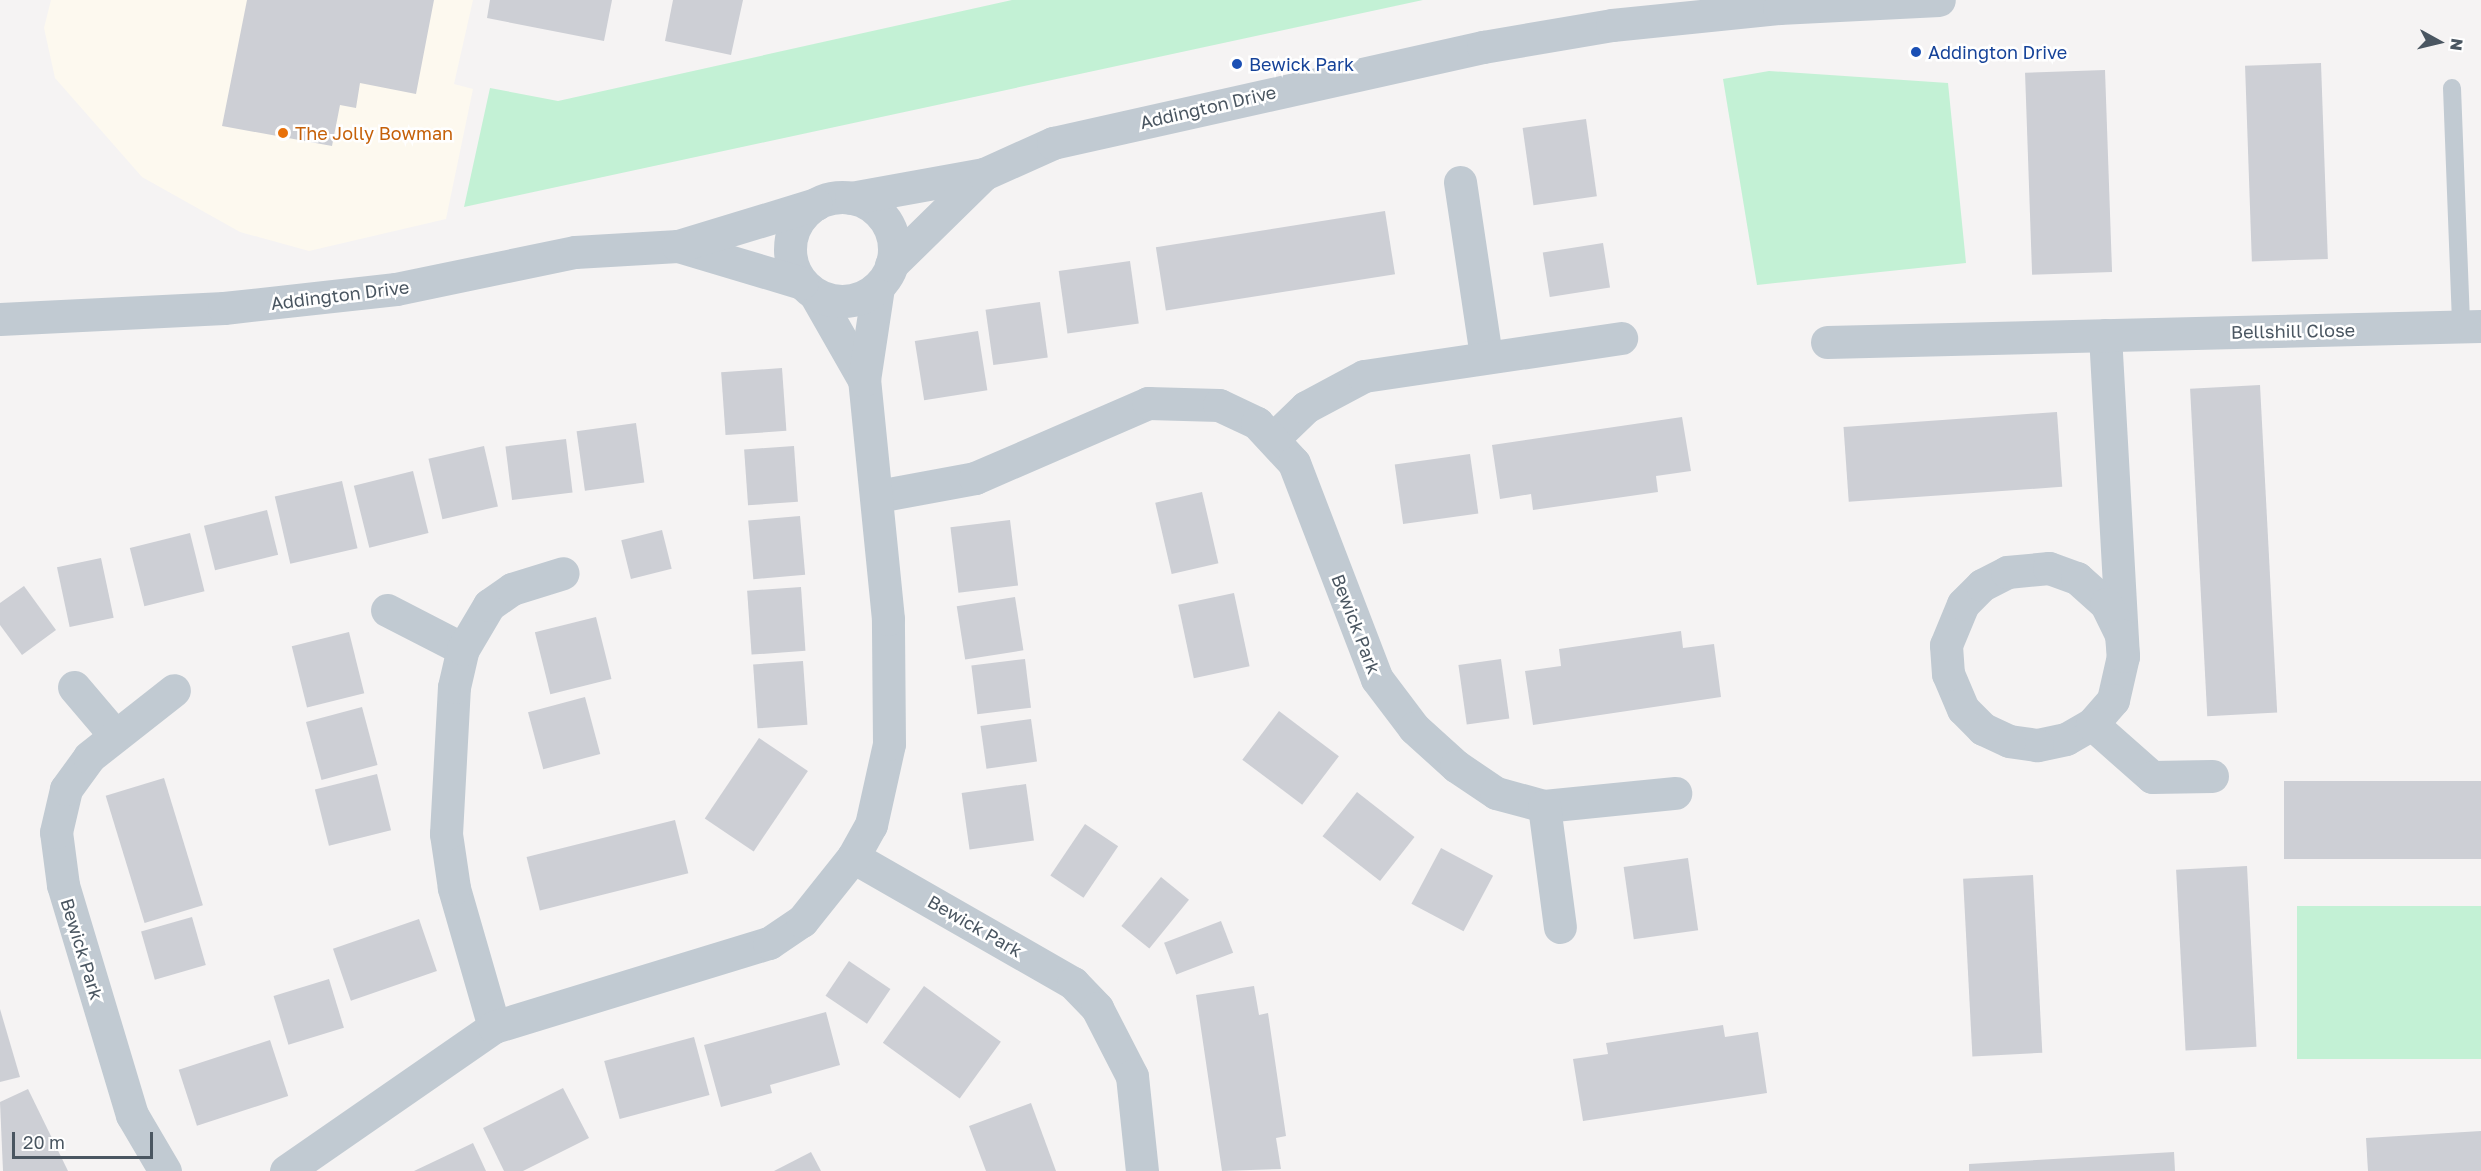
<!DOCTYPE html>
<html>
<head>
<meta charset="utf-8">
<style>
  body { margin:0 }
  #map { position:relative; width:2481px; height:1171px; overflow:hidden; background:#f5f3f3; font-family:"Golos Text",sans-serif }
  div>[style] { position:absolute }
  .commercial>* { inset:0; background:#fdf9ef }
  .green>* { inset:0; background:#c3f1d5; transform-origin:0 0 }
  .building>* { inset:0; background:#cdcfd5; transform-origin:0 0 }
  .service>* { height:18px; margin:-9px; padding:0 9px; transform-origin:9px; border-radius:9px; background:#c1cad2 }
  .minor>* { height:33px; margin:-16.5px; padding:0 16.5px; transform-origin:16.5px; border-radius:16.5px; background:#c1cad2 }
  .tertiary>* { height:33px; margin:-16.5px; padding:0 16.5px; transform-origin:16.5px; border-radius:16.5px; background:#c1cad2 }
  .tertiary>.ring { margin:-16.5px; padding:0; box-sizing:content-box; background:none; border:33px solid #c1cad2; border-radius:50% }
  .dots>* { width:16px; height:16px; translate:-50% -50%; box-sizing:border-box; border:3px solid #fff; border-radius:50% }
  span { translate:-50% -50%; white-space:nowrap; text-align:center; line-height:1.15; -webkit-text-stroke:5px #fff; paint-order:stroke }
  .transit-label { font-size:18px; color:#164399 }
  .left { translate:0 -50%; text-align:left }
  .street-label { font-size:18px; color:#4a5661 }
  .food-label { font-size:18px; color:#c56008 }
  .north { position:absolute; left:2409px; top:12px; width:60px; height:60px; -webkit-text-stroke:4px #fff; paint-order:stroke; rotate:98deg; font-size:16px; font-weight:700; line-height:24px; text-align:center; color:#4a5661 }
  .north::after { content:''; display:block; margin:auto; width:21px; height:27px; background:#4a5661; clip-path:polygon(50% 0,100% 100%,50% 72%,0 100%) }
  .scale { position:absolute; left:12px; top:1132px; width:141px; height:27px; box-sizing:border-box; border:3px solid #4a5661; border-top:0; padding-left:8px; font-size:18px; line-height:21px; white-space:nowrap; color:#4a5661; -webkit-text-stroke:4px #fff; paint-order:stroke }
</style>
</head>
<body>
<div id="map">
  <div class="commercial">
    <div style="clip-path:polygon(51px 0,473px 0,454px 84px,473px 89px,446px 219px,309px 251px,240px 232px,142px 177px,55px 78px,44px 28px)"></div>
  </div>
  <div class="green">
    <div style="clip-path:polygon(1012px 0,1423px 0,464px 207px,490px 88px,558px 101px)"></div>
    <div style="clip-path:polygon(1769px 71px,1948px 83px,1966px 263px,1757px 285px,1723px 79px)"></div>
    <div style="left:2481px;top:906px;width:153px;height:184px;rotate:90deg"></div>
  </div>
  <div class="building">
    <div style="clip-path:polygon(247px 0,434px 0,416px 94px,360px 83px,356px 108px,340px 105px,332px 146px,222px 126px)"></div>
    <div style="clip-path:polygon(490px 0,612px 0,604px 41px,487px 18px)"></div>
    <div style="clip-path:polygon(673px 0,743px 0,731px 55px,665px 41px)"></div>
    <div style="left:2321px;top:63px;width:196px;height:76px;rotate:88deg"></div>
    <div style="left:2105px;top:70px;width:202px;height:80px;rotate:88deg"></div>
    <div style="left:1586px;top:119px;width:78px;height:64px;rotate:82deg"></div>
    <div style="left:1385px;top:211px;width:64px;height:232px;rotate:81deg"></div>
    <div style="left:1603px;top:243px;width:45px;height:61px;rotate:81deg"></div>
    <div style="left:1130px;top:261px;width:63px;height:72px;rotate:82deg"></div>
    <div style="left:1040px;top:302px;width:56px;height:55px;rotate:82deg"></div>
    <div style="left:978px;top:331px;width:60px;height:64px;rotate:81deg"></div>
    <div style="left:782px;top:368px;width:63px;height:61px;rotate:86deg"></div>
    <div style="left:2260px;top:385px;width:328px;height:70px;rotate:87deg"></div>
    <div style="left:2057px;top:412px;width:75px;height:214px;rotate:86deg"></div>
    <div style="clip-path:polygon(1682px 417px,1691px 471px,1656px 476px,1658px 492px,1533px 510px,1531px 494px,1500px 499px,1492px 445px)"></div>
    <div style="left:636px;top:423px;width:60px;height:60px;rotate:82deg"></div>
    <div style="left:566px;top:439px;width:54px;height:61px;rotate:83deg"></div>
    <div style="left:484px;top:446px;width:62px;height:57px;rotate:77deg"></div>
    <div style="left:794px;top:446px;width:56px;height:50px;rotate:86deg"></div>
    <div style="left:1470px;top:454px;width:60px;height:76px;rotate:82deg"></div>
    <div style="left:413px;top:471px;width:64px;height:61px;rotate:76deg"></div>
    <div style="left:342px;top:481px;width:69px;height:69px;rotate:77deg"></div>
    <div style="left:1202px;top:492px;width:73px;height:48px;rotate:77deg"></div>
    <div style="left:267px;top:510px;width:46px;height:65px;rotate:76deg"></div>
    <div style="left:800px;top:516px;width:59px;height:52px;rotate:85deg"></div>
    <div style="left:1010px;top:520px;width:66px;height:60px;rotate:83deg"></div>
    <div style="left:662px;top:530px;width:40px;height:42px;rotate:76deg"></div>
    <div style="left:190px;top:533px;width:60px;height:62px;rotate:76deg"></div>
    <div style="left:101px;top:558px;width:61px;height:45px;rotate:78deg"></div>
    <div style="clip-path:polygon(24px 586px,56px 630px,22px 655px,0 625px,0 603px)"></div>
    <div style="left:801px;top:587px;width:64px;height:54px;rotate:86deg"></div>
    <div style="left:1234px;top:593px;width:75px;height:57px;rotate:78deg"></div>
    <div style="left:1015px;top:597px;width:54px;height:59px;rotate:81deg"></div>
    <div style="left:596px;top:617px;width:64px;height:63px;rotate:76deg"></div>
    <div style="clip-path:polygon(1681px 631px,1683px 648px,1714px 644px,1721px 697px,1533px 725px,1525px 671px,1561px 666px,1559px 649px)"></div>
    <div style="left:349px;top:632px;width:63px;height:59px;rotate:76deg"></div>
    <div style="left:1025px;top:659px;width:49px;height:54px;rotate:83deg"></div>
    <div style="left:1501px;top:659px;width:60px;height:43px;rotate:82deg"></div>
    <div style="left:803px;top:661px;width:64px;height:50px;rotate:86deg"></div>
    <div style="left:585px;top:697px;width:59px;height:59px;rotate:75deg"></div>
    <div style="left:362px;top:707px;width:60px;height:58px;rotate:75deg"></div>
    <div style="left:1279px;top:711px;width:75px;height:61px;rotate:37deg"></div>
    <div style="left:1031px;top:719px;width:43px;height:51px;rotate:82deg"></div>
    <div style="left:759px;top:738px;width:59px;height:97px;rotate:34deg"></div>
    <div style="left:377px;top:774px;width:58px;height:64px;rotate:76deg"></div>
    <div style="left:164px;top:778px;width:133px;height:61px;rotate:73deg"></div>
    <div style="left:2481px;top:781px;width:78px;height:197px;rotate:90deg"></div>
    <div style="left:1026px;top:784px;width:57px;height:65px;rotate:82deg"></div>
    <div style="left:1357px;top:792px;width:73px;height:56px;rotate:38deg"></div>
    <div style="left:675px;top:820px;width:55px;height:153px;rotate:76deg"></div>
    <div style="left:1085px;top:824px;width:40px;height:62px;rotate:34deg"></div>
    <div style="left:1441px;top:848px;width:59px;height:63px;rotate:28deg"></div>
    <div style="left:1688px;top:858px;width:73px;height:65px;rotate:82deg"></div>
    <div style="left:2247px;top:866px;width:181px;height:71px;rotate:87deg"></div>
    <div style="left:2033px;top:875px;width:178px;height:70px;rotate:87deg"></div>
    <div style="left:1161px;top:877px;width:36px;height:63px;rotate:39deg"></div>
    <div style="left:192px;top:917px;width:50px;height:53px;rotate:74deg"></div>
    <div style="left:419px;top:919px;width:55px;height:91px;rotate:71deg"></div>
    <div style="left:1221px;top:921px;width:34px;height:61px;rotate:69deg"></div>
    <div style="left:849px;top:961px;width:50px;height:42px;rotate:34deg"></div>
    <div style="left:329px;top:979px;width:51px;height:58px;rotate:73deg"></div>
    <div style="left:924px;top:986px;width:95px;height:70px;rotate:36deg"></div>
    <div style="clip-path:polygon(1254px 986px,1259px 1015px,1268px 1013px,1286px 1136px,1276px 1138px,1281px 1169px,1222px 1171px,1196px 995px)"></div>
    <div style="clip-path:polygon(0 1009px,20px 1077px,0 1082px)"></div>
    <div style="clip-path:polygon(826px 1012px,840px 1065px,770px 1085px,772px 1093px,721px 1107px,704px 1045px)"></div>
    <div style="clip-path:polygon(1723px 1025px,1725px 1037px,1758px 1032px,1767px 1093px,1583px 1121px,1573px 1059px,1608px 1054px,1606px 1043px)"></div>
    <div style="left:694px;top:1037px;width:60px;height:93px;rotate:75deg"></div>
    <div style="left:270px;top:1040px;width:59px;height:96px;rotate:72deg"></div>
    <div style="clip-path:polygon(563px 1088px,589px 1138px,523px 1171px,504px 1171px,483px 1128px)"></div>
    <div style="clip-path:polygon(28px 1089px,68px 1171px,3px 1171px,0 1102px)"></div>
    <div style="clip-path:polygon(1031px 1103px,1056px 1171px,986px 1171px,969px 1126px)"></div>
    <div style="clip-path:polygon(2481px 1131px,2481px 1171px,2368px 1171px,2366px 1138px)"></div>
    <div style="clip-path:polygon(473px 1143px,486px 1171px,414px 1171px)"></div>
    <div style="clip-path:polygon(811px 1152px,821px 1171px,774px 1171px)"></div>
    <div style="clip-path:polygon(2174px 1152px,2175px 1171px,1969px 1171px,1969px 1164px)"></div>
  </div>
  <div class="service">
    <div style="left:2452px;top:88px;width:239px;rotate:87.8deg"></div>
  </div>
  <div class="minor">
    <div style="left:1460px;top:182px;width:176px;rotate:81.5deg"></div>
    <div style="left:815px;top:294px;width:99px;rotate:60.3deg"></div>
    <div style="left:2105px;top:335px;width:322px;rotate:86.8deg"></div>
    <div style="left:2123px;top:656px;width:45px;rotate:102.8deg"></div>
    <div style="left:2113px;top:700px;width:32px;rotate:131deg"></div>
    <div style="left:2092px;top:724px;width:30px;rotate:150deg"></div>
    <div style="left:2066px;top:739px;width:30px;rotate:168deg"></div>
    <div style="left:2037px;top:745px;width:28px;rotate:-172deg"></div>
    <div style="left:2009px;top:741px;width:29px;rotate:-155deg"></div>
    <div style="left:1983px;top:729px;width:28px;rotate:-135deg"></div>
    <div style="left:1963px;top:709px;width:38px;rotate:-113deg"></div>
    <div style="left:1948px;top:674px;width:29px;rotate:-94deg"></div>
    <div style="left:1946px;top:645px;width:44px;rotate:-67.5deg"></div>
    <div style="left:1963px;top:604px;width:27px;rotate:-45deg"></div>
    <div style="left:1982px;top:585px;width:28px;rotate:-27deg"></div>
    <div style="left:2007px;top:572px;width:42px;rotate:-5.4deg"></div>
    <div style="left:2049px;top:568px;width:30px;rotate:20deg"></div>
    <div style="left:2077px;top:578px;width:39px;rotate:42deg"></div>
    <div style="left:2106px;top:604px;width:34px;rotate:64deg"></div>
    <div style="left:2121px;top:635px;width:21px;rotate:85deg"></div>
    <div style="left:1827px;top:342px;width:654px;rotate:-1.4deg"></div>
    <div style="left:1275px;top:437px;width:43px;rotate:-44.1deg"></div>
    <div style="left:1306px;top:407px;width:66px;rotate:-28.1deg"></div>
    <div style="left:1364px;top:376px;width:260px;rotate:-8.4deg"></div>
    <div style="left:878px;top:496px;width:99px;rotate:-10.5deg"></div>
    <div style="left:975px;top:478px;width:189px;rotate:-23.4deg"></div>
    <div style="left:1148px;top:403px;width:71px;rotate:1.6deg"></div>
    <div style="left:1219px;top:405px;width:42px;rotate:25.3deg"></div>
    <div style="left:1257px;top:423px;width:54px;rotate:47.2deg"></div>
    <div style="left:1294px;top:463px;width:231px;rotate:69deg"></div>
    <div style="left:1377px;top:679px;width:61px;rotate:52.9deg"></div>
    <div style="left:1414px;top:728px;width:57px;rotate:42.1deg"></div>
    <div style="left:1456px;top:766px;width:48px;rotate:34deg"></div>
    <div style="left:1496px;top:793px;width:50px;rotate:15.2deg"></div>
    <div style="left:1544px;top:806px;width:132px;rotate:-5.7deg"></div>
    <div style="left:387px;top:610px;width:85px;rotate:27.2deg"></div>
    <div style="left:74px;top:687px;width:62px;rotate:49.6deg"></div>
    <div style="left:2092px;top:724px;width:80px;rotate:41.5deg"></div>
    <div style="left:2152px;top:777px;width:60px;rotate:-1deg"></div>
    <div style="left:1544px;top:806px;width:122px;rotate:82.5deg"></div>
    <div style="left:853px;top:857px;width:254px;rotate:29.8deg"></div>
    <div style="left:1073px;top:983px;width:35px;rotate:46deg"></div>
    <div style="left:1097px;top:1008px;width:76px;rotate:62.8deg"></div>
    <div style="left:1132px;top:1076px;width:96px;rotate:84deg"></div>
    <div style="left:494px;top:1027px;width:145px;rotate:-106.1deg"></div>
    <div style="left:454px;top:888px;width:55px;rotate:-98.4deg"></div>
    <div style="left:446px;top:834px;width:147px;rotate:-86.9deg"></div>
    <div style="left:454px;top:687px;width:39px;rotate:-77deg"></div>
    <div style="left:463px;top:649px;width:51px;rotate:-59.4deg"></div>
    <div style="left:489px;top:605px;width:28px;rotate:-35deg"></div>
    <div style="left:512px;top:589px;width:53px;rotate:-17.4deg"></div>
    <div style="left:165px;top:1171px;width:65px;rotate:-120.5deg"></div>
    <div style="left:132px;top:1115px;width:240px;rotate:-106.7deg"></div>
    <div style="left:63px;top:885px;width:53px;rotate:-97.5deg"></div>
    <div style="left:56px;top:832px;width:44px;rotate:-76.9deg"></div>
    <div style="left:66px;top:789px;width:39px;rotate:-54deg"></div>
    <div style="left:89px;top:757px;width:108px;rotate:-38.2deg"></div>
    <div style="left:286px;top:1171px;width:253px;rotate:-34.7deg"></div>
    <div style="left:494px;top:1027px;width:288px;rotate:-17deg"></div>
    <div style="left:769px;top:943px;width:40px;rotate:-34deg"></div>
    <div style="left:802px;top:921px;width:82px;rotate:-51.4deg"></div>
    <div style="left:853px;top:857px;width:37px;rotate:-61deg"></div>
    <div style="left:871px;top:825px;width:83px;rotate:-77.5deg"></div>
    <div style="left:889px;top:744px;width:125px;rotate:-90.5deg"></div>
    <div style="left:888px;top:619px;width:240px;rotate:-95.7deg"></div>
    <div style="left:864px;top:380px;width:94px;rotate:-81.4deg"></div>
  </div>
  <div class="tertiary">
    <div class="ring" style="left:790px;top:197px;width:71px;height:71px"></div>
    <div style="left:851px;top:198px;width:135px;rotate:-10.2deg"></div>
    <div style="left:678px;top:246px;width:129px;rotate:16.6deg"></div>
    <div style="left:891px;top:265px;width:130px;rotate:-44.4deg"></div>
    <div style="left:984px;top:174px;width:76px;rotate:-24.2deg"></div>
    <div style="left:1053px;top:143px;width:441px;rotate:-12.6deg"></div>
    <div style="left:1483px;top:47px;width:131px;rotate:-9.7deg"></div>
    <div style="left:1612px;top:25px;width:168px;rotate:-5.8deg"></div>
    <div style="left:1779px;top:8px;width:160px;rotate:-2.9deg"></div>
    <div style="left:0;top:319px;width:224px;rotate:-2.8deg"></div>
    <div style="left:224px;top:308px;width:173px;rotate:-6.3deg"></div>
    <div style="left:396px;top:289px;width:183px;rotate:-11.7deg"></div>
    <div style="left:575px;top:252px;width:103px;rotate:-3.3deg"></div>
    <div style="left:678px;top:246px;width:144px;rotate:-16.9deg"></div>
  </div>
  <div class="dots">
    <div style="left:1916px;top:52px;background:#1a4fb4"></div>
    <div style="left:1237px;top:64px;background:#1a4fb4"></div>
    <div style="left:283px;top:133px;background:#e8710a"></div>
  </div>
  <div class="transit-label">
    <span class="left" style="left:1928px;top:52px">Addington Drive</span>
    <span class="left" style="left:1249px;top:64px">Bewick Park</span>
  </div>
  <div class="street-label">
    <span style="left:1208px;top:107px;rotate:-13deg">Addington Drive</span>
    <span style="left:340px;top:295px;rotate:-7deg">Addington Drive</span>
    <span style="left:2293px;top:331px;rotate:-1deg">Bellshill Close</span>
    <span style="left:1356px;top:624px;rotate:69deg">Bewick Park</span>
    <span style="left:975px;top:926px;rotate:30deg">Bewick Park</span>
    <span style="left:82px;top:949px;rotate:73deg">Bewick Park</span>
  </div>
  <div class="food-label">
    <span class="left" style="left:295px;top:133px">The Jolly Bowman</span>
  </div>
  <div class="north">N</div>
  <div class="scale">20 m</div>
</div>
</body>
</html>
